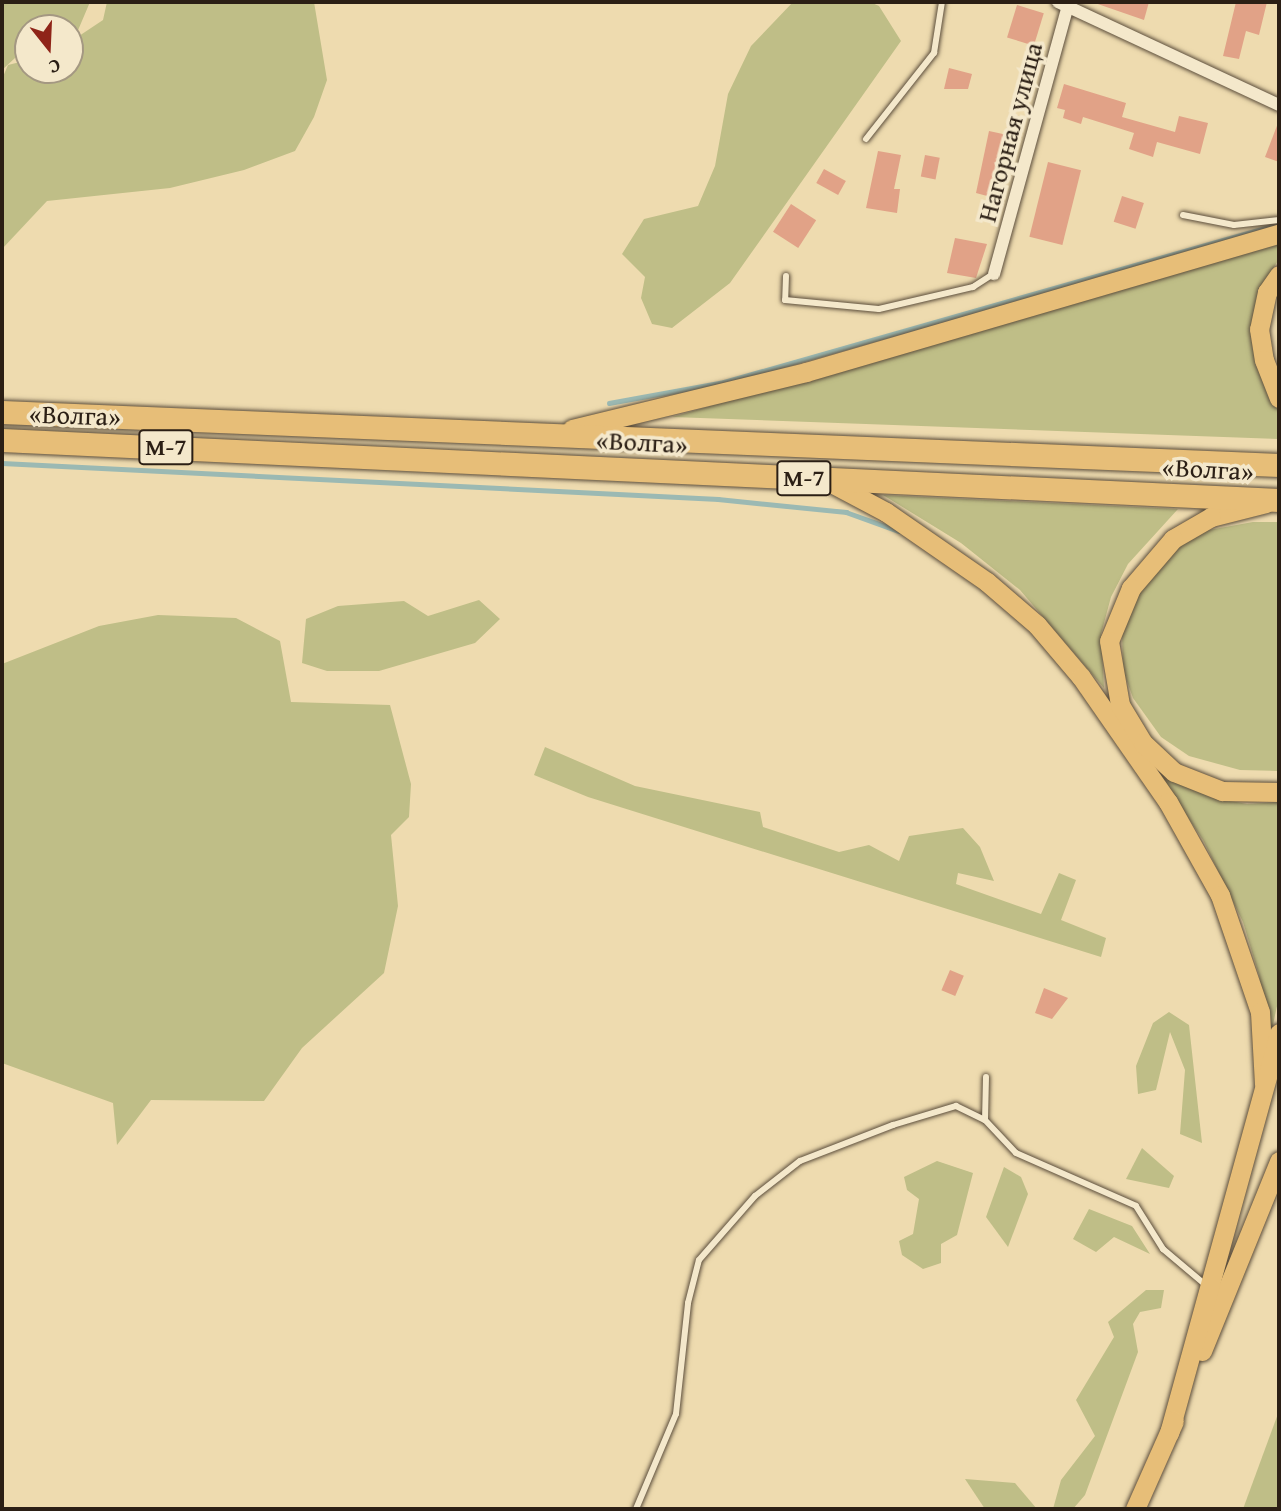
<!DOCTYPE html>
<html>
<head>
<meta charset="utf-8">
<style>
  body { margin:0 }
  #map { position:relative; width:1281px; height:1511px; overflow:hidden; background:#eedbaf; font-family:"Gentium Book Plus",serif }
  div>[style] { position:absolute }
  .green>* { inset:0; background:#bfbe87 }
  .stream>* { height:4.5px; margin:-2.25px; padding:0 2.25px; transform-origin:2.25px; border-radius:2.25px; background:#9bb9b3 }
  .building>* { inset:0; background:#e1a287; transform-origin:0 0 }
  .roads { filter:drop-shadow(0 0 2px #5c4e3c) drop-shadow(0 0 2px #5c4e3c) }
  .lane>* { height:6px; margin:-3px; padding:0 3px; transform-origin:3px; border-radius:3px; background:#f4e8cb }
  .street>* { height:12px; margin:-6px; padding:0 6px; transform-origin:6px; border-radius:6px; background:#f4e8cb }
  .primary>* { height:19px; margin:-9.5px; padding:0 9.5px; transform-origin:9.5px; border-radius:9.5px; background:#e7be78 }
  .highway>* { height:23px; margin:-11.5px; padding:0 11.5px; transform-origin:11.5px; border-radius:11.5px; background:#e7be78 }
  span { translate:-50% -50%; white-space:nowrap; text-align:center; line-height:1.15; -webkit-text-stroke:7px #f4e8cb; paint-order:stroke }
  .shield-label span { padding:2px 5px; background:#f4e8cb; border:2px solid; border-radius:5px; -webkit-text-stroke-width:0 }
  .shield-label { font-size:24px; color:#2b1f15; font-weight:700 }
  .street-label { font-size:26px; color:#2b1f15 }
  .frame { position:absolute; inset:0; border:4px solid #2b1f15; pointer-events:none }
  .north { position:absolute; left:14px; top:14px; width:70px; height:70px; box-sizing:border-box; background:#f4e8cb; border:2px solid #a49882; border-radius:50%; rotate:162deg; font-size:19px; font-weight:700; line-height:28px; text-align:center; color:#2b1f15 }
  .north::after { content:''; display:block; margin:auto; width:24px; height:32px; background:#8f2418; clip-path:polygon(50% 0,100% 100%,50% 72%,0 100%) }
</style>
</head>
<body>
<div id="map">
  <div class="green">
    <div style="clip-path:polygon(2px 2px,90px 2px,76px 35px,70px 36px,70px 28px,28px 28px,28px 46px,2px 70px)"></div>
    <div style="clip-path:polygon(107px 2px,314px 2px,327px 80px,314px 117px,295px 151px,244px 170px,170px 188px,47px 201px,2px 249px,2px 79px,8px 65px,28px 60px,28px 70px,70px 70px,70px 42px,103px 20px)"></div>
    <div style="clip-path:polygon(793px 2px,870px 2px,879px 6px,901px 41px,730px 283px,672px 328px,652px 324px,641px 298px,645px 277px,622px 254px,644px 219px,698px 206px,715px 166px,728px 94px,751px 46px)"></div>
    <div style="clip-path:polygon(1279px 243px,1279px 259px,1257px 295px,1254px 356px,1279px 413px,1279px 439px,672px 417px)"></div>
    <div style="clip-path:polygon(883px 495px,1178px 509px,1128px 564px,1111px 597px,1101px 634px,1104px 688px,1020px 590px,961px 543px)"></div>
    <div style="clip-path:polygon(1253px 522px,1279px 522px,1279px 771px,1240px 770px,1189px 756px,1161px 737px,1133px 698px,1123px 670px,1122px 630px,1133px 595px,1168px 553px,1198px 532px)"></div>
    <div style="clip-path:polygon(479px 600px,500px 619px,475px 643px,379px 671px,327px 671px,302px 663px,306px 619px,338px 606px,404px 601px,428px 616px)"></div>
    <div style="clip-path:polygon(158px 615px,236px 618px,280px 641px,291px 702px,390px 705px,411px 784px,409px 817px,391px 835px,398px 906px,384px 973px,302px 1048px,264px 1101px,151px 1100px,117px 1145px,113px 1103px,2px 1063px,2px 664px,99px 626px)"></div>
    <div style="clip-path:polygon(545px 747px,635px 786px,760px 812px,763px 827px,839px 852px,869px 845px,899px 861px,909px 836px,963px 828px,980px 847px,994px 881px,958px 873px,956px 884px,1041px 914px,1059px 873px,1076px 880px,1061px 920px,1106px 938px,1101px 957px,588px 797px,534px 775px)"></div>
    <div style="clip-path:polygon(1151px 762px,1177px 782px,1210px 797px,1247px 804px,1279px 802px,1279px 997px,1269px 1043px,1259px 975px,1243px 922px,1203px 840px)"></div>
    <div style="clip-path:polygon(1169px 1012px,1189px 1025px,1202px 1143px,1180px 1134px,1185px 1070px,1170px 1032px,1156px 1090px,1138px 1094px,1136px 1066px,1153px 1023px)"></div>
    <div style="clip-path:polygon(1142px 1148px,1174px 1176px,1169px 1188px,1126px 1179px)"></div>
    <div style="clip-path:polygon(937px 1161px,973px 1173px,957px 1235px,941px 1244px,941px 1263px,923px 1269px,902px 1255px,899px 1241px,913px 1234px,919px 1199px,907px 1190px,904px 1177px)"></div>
    <div style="clip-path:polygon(1004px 1167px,1021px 1177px,1028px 1194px,1008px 1247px,986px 1217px)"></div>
    <div style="clip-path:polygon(1089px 1209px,1132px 1226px,1150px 1254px,1114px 1237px,1096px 1252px,1073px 1239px)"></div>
    <div style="clip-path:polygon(1146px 1290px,1164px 1290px,1161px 1308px,1140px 1312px,1133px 1324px,1138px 1352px,1085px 1495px,1073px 1509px,1053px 1509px,1061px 1480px,1095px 1436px,1076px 1400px,1114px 1337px,1108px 1322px)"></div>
    <div style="clip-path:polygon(1279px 1411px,1279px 1509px,1243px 1509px)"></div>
    <div style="clip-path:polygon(965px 1479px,1015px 1483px,1037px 1509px,985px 1509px)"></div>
  </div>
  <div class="stream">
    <div style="left:609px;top:403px;width:117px;rotate:-10.3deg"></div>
    <div style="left:724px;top:382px;width:577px;rotate:-15.89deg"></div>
    <div style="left:2px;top:463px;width:717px;rotate:2.88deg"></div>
    <div style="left:718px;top:499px;width:129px;rotate:5.8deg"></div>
    <div style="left:846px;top:512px;width:56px;rotate:19.7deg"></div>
  </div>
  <div class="building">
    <div style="clip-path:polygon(1092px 2px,1149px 2px,1144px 20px)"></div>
    <div style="clip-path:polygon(1236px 2px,1267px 2px,1259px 35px,1246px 31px,1239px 59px,1223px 56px)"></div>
    <div style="left:1017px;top:5px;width:28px;height:34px;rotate:17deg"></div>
    <div style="clip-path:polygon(949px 68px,972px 74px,968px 89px,944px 89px)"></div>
    <div style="clip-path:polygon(1064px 84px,1126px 103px,1122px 117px,1175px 132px,1179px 116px,1208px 123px,1200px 154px,1157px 142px,1153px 157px,1129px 149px,1134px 133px,1083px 117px,1081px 124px,1063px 118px,1065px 110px,1057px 108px)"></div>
    <div style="clip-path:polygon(1278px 123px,1279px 124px,1279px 162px,1265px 157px)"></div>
    <div style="clip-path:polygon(989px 131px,1012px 136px,1002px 200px,976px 193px)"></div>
    <div style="clip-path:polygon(878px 151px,901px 155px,894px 189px,900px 189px,897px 213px,866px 208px)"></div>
    <div style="left:925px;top:155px;width:15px;height:22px;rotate:11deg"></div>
    <div style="left:1048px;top:162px;width:34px;height:77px;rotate:14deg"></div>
    <div style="left:824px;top:169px;width:25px;height:16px;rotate:29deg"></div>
    <div style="left:1122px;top:196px;width:23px;height:27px;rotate:18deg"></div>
    <div style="left:791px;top:204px;width:30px;height:33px;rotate:33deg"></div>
    <div style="clip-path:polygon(955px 238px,987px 244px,976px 278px,947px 273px)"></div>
    <div style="left:950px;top:970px;width:15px;height:22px;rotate:23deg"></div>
    <div style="clip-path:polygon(1044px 988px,1068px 998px,1052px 1019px,1035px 1013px)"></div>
  </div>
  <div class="roads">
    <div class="lane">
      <div style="left:866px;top:139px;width:110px;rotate:-51.7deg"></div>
      <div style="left:934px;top:53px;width:52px;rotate:-81.1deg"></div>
      <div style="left:1183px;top:215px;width:52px;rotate:11.1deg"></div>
      <div style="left:1234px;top:225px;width:45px;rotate:-6.3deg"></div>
      <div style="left:786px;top:276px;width:24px;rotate:92deg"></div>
      <div style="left:785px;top:300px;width:94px;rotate:5.5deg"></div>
      <div style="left:879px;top:309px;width:97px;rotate:-13.2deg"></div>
      <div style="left:973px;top:287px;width:24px;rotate:-33deg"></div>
      <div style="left:986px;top:1077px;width:43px;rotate:91.3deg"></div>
      <div style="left:985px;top:1120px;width:45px;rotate:46.8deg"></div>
      <div style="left:1016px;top:1153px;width:131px;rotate:23.8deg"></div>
      <div style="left:1136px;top:1206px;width:51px;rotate:57.9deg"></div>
      <div style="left:1163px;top:1249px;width:57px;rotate:40.1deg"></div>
      <div style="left:636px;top:1509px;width:103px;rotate:-67.2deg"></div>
      <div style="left:676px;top:1414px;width:112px;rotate:-83.8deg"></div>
      <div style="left:688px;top:1303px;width:44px;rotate:-75.7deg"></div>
      <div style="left:699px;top:1260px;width:85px;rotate:-48.8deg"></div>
      <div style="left:755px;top:1196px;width:57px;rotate:-37.9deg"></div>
      <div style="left:800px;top:1161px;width:100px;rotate:-21.2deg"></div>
      <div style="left:893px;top:1125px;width:66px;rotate:-16.8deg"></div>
      <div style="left:956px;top:1106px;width:32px;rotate:26deg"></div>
    </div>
    <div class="street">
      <div style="left:1058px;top:2px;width:244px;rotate:25deg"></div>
      <div style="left:994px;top:274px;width:282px;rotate:-74.6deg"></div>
    </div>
    <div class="primary">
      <div style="left:1279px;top:275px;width:21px;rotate:125deg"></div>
      <div style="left:1267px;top:292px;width:38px;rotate:102deg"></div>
      <div style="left:1259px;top:329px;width:31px;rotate:81deg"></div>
      <div style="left:1264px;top:360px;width:41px;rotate:68.5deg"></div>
      <div style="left:572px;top:429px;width:241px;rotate:-13.7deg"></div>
      <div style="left:806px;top:372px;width:493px;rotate:-16.3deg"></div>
      <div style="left:824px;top:479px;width:70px;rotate:28deg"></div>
      <div style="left:886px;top:512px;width:123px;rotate:34.7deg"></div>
      <div style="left:987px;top:582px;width:66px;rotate:40.7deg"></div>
      <div style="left:1037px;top:625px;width:68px;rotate:49.8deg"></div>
      <div style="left:1081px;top:677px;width:152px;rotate:55.2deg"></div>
      <div style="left:1168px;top:802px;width:107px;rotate:60.8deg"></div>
      <div style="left:1220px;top:895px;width:124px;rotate:71.1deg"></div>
      <div style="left:1260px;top:1012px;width:72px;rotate:86.8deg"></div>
      <div style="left:1266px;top:503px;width:57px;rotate:165.7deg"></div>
      <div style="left:1211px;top:517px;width:44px;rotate:149.9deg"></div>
      <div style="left:1173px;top:539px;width:65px;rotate:130.6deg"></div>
      <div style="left:1131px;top:588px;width:57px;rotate:112.5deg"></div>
      <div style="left:1109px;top:641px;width:65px;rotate:80.2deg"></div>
      <div style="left:1120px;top:705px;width:44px;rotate:58.8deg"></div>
      <div style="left:1143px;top:743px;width:42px;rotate:43.1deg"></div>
      <div style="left:1174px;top:772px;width:52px;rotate:21.6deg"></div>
      <div style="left:1222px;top:791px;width:57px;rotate:1deg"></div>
      <div style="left:1202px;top:1351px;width:205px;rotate:-67.9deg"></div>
      <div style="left:1169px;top:1433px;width:415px;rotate:-74.6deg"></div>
      <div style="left:1135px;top:1509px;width:96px;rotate:-66.1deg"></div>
    </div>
    <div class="highway">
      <div style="left:2px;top:412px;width:1278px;rotate:2.38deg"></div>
      <div style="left:2px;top:440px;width:1278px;rotate:2.69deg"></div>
    </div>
  </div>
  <div class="shield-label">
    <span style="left:166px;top:447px">М-7</span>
    <span style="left:804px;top:478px">М-7</span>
  </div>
  <div class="street-label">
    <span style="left:1010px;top:132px;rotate:-75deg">Нагорная улица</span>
    <span style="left:75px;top:415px;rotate:2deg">«Волга»</span>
    <span style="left:642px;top:442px;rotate:3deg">«Волга»</span>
    <span style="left:1208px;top:469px;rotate:3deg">«Волга»</span>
  </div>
  <div class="frame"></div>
  <div class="north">С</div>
</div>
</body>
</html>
